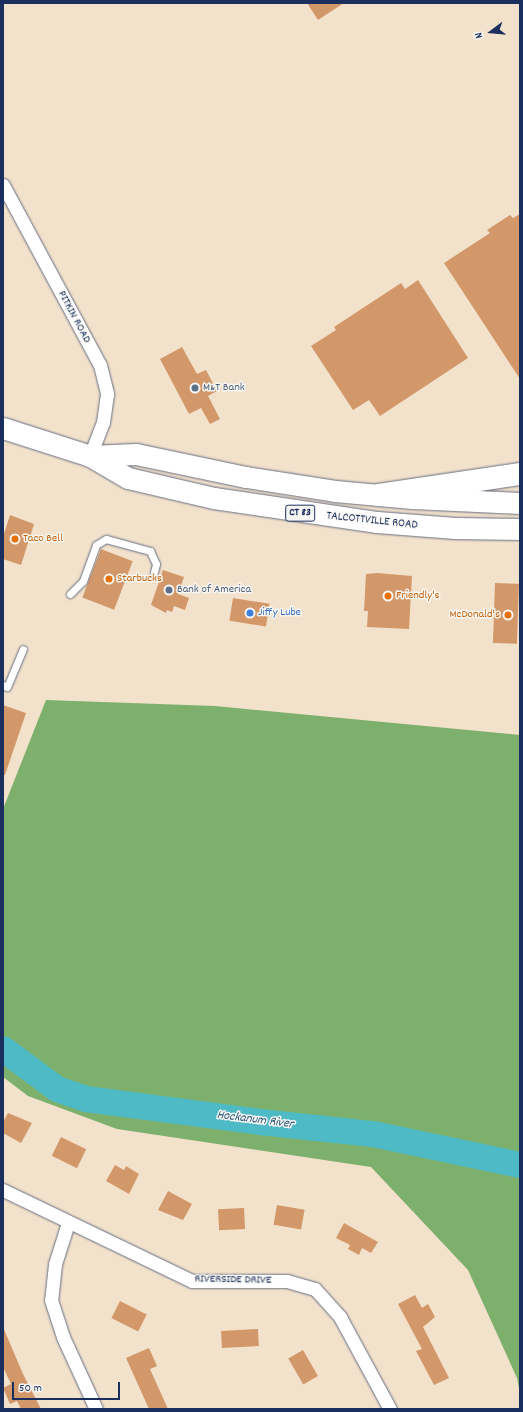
<!DOCTYPE html>
<html>
<head>
<meta charset="utf-8">
<style>
  body { margin:0 }
  #map { position:relative; width:523px; height:1412px; overflow:hidden; background:#f3e2cb; font-family:Dekko,sans-serif }
  div>[style] { position:absolute }
  .forest>* { inset:0; background:#7cb06c }
  .river>* { height:26px; margin:-13px; padding:0 13px; transform-origin:13px; border-radius:13px; background:#4dbac6 }
  .building>* { inset:0; background:#d3986a; transform-origin:0 0 }
  .roads { filter:drop-shadow(0 0 1px #676e84) drop-shadow(0 0 1px #676e84) }
  .lane>* { height:7px; margin:-3.5px; padding:0 3.5px; transform-origin:3.5px; border-radius:3.5px; background:#fff }
  .street>* { height:13px; margin:-6.5px; padding:0 6.5px; transform-origin:6.5px; border-radius:6.5px; background:#fff }
  .primary>* { height:21px; margin:-10.5px; padding:0 10.5px; transform-origin:10.5px; border-radius:10.5px; background:#fff }
  .highway>* { height:22px; margin:-11px; padding:0 11px; transform-origin:11px; border-radius:11px; background:#fff }
  .dots>* { width:11px; height:11px; translate:-50% -50%; box-sizing:border-box; border:2px solid #f6f6f2; border-radius:50% }
  span { translate:-50% -50%; white-space:nowrap; text-align:center; line-height:1.15; -webkit-text-stroke:3px #f6f6f2; paint-order:stroke }
  .shield-label span { padding:1px 3px; background:#f6f6f2; border:1px solid; border-radius:3px; -webkit-text-stroke-width:0 }
  .shield-label { font-size:11px; color:#1b2f5e; font-weight:700 }
  .street-label { font-size:12px; color:#1b2f5e }
  .service-label { font-size:12px; color:#4e5e75 }
  .left { translate:0 -50%; text-align:left }
  .food-label { font-size:12px; color:#c56008 }
  .right { translate:-100% -50%; text-align:right }
  .shop-label { font-size:12px; color:#366cbe }
  .water-label { font-size:13px; color:#2a597d; font-style:italic }
  .frame { position:absolute; inset:0; border:4px solid #1b2f5e; pointer-events:none }
  .north { position:absolute; left:471px; top:12px; width:40px; height:40px; -webkit-text-stroke:3px #f6f6f2; paint-order:stroke; rotate:254deg; font-size:11px; font-weight:700; line-height:16px; text-align:center; color:#1b2f5e }
  .north::after { content:''; display:block; margin:auto; width:14px; height:18px; background:#1b2f5e; clip-path:polygon(50% 0,100% 100%,50% 72%,0 100%) }
  .scale { position:absolute; left:12px; top:1382px; width:108px; height:18px; box-sizing:border-box; border:2px solid #1b2f5e; border-top:0; padding-left:5px; font-size:12px; line-height:14px; white-space:nowrap; color:#1b2f5e; -webkit-text-stroke:3px #f6f6f2; paint-order:stroke }
</style>
</head>
<body>
<div id="map">
  <div class="forest">
    <div style="clip-path:polygon(46px 700px,215px 706px,520px 735px,520px 1393px,517px 1378px,468px 1270px,371px 1167px,117px 1129px,28px 1096px,3px 1077px,3px 809px)"></div>
  </div>
  <div class="river">
    <div style="left:3px;top:1049px;width:67px;rotate:36.5deg"></div>
    <div style="left:57px;top:1089px;width:31px;rotate:19deg"></div>
    <div style="left:86px;top:1099px;width:176px;rotate:7.5deg"></div>
    <div style="left:260px;top:1122px;width:114px;rotate:6.1deg"></div>
    <div style="left:373px;top:1134px;width:150px;rotate:11.9deg"></div>
  </div>
  <div class="building">
    <div style="clip-path:polygon(307px 3px,344px 3px,318px 20px)"></div>
    <div style="clip-path:polygon(520px 214px,520px 379px,444px 263px,490px 233px,487px 230px,510px 215px,513px 218px)"></div>
    <div style="clip-path:polygon(418px 280px,468px 358px,380px 416px,369px 400px,353px 410px,311px 346px,336px 330px,334px 327px,401px 283px,405px 289px)"></div>
    <div style="clip-path:polygon(182px 347px,197px 374px,206px 370px,217px 391px,208px 396px,220px 419px,210px 424px,201px 408px,189px 414px,160px 359px)"></div>
    <div style="clip-path:polygon(10px 515px,34px 524px,21px 565px,3px 559px,3px 537px)"></div>
    <div style="left:101px;top:549px;width:34px;height:52px;rotate:21deg"></div>
    <div style="clip-path:polygon(163px 570px,184px 577px,178px 594px,189px 598px,185px 610px,174px 606px,172px 612px,167px 610px,166px 613px,151px 605px)"></div>
    <div style="clip-path:polygon(377px 573px,412px 576px,409px 629px,367px 627px,368px 611px,364px 611px,366px 574px)"></div>
    <div style="left:495px;top:583px;width:24px;height:60px;rotate:2deg"></div>
    <div style="left:233px;top:598px;width:37px;height:23px;rotate:9deg"></div>
    <div style="clip-path:polygon(3px 705px,26px 713px,5px 775px,3px 775px)"></div>
    <div style="clip-path:polygon(8px 1113px,32px 1123px,21px 1143px,3px 1133px,3px 1122px)"></div>
    <div style="left:61px;top:1137px;width:28px;height:21px;rotate:26deg"></div>
    <div style="clip-path:polygon(115px 1165px,124px 1170px,126px 1166px,139px 1174px,129px 1194px,106px 1181px)"></div>
    <div style="clip-path:polygon(168px 1191px,192px 1204px,183px 1220px,158px 1210px)"></div>
    <div style="left:277px;top:1205px;width:28px;height:20px;rotate:10deg"></div>
    <div style="left:244px;top:1208px;width:21px;height:26px;rotate:87deg"></div>
    <div style="clip-path:polygon(344px 1223px,378px 1242px,371px 1253px,362px 1248px,359px 1255px,348px 1249px,350px 1245px,336px 1238px)"></div>
    <div style="clip-path:polygon(415px 1295px,422px 1308px,428px 1304px,435px 1317px,423px 1327px,449px 1378px,434px 1385px,416px 1351px,422px 1349px,398px 1304px)"></div>
    <div style="left:120px;top:1301px;width:30px;height:19px;rotate:27deg"></div>
    <div style="clip-path:polygon(3px 1327px,23px 1374px,41px 1409px,21px 1409px,17px 1401px,10px 1404px,3px 1388px,11px 1384px,3px 1367px)"></div>
    <div style="left:258px;top:1329px;width:17px;height:37px;rotate:87deg"></div>
    <div style="clip-path:polygon(149px 1348px,157px 1366px,150px 1369px,168px 1409px,149px 1409px,126px 1358px)"></div>
    <div style="left:303px;top:1350px;width:30px;height:17px;rotate:60deg"></div>
  </div>
  <div class="roads">
    <div class="lane">
      <div style="left:70px;top:594px;width:18px;rotate:-45deg"></div>
      <div style="left:83px;top:581px;width:38px;rotate:-70deg"></div>
      <div style="left:96px;top:545px;width:12px;rotate:-31deg"></div>
      <div style="left:106px;top:539px;width:46px;rotate:15.3deg"></div>
      <div style="left:150px;top:551px;width:14px;rotate:65deg"></div>
      <div style="left:156px;top:564px;width:8px;rotate:104deg"></div>
      <div style="left:3px;top:685px;width:4px;rotate:27deg"></div>
      <div style="left:7px;top:687px;width:41px;rotate:-67.2deg"></div>
    </div>
    <div class="street">
      <div style="left:3px;top:185px;width:204px;rotate:61.7deg"></div>
      <div style="left:100px;top:365px;width:30px;rotate:76deg"></div>
      <div style="left:107px;top:394px;width:28px;rotate:98deg"></div>
      <div style="left:103px;top:422px;width:36px;rotate:111deg"></div>
      <div style="left:3px;top:1190px;width:210px;rotate:25.7deg"></div>
      <div style="left:192px;top:1281px;width:95px"></div>
      <div style="left:287px;top:1281px;width:29px;rotate:16deg"></div>
      <div style="left:315px;top:1289px;width:38px;rotate:48deg"></div>
      <div style="left:340px;top:1317px;width:105px;rotate:61.5deg"></div>
      <div style="left:68px;top:1223px;width:43px;rotate:107.6deg"></div>
      <div style="left:55px;top:1264px;width:36px;rotate:96deg"></div>
      <div style="left:51px;top:1300px;width:39px;rotate:72deg"></div>
      <div style="left:63px;top:1337px;width:79px;rotate:65.4deg"></div>
    </div>
    <div class="primary">
      <div style="left:3px;top:428px;width:91px;rotate:17.8deg"></div>
      <div style="left:90px;top:456px;width:44px;rotate:30.1deg"></div>
      <div style="left:128px;top:478px;width:88px;rotate:13.1deg"></div>
      <div style="left:214px;top:498px;width:165px;rotate:8.4deg"></div>
      <div style="left:377px;top:522px;width:78px;rotate:4.4deg"></div>
      <div style="left:455px;top:528px;width:65px;rotate:0.9deg"></div>
      <div style="left:90px;top:456px;width:46px;rotate:-2.5deg"></div>
      <div style="left:136px;top:454px;width:112px;rotate:11.8deg"></div>
      <div style="left:246px;top:477px;width:90px;rotate:8.9deg"></div>
      <div style="left:335px;top:491px;width:77px;rotate:5.2deg"></div>
      <div style="left:412px;top:498px;width:108px;rotate:2.7deg"></div>
    </div>
    <div class="highway">
      <div style="left:379px;top:495px;width:143px;rotate:-8.5deg"></div>
    </div>
  </div>
  <div class="dots">
    <div style="left:195px;top:388px;background:#5c6f8a"></div>
    <div style="left:15px;top:539px;background:#e8710a"></div>
    <div style="left:109px;top:579px;background:#e8710a"></div>
    <div style="left:169px;top:590px;background:#5c6f8a"></div>
    <div style="left:388px;top:596px;background:#e8710a"></div>
    <div style="left:250px;top:613px;background:#3f7fe0"></div>
    <div style="left:508px;top:615px;background:#e8710a"></div>
  </div>
  <div class="shield-label">
    <span style="left:300px;top:513px">CT 83</span>
  </div>
  <div class="street-label">
    <span style="left:74px;top:317px;rotate:62deg">PITKIN ROAD</span>
    <span style="left:372px;top:521px;rotate:6deg">TALCOTTVILLE ROAD</span>
    <span style="left:233px;top:1280px;rotate:1deg">RIVERSIDE DRIVE</span>
  </div>
  <div class="service-label">
    <span class="left" style="left:203px;top:388px">M&amp;T Bank</span>
    <span class="left" style="left:177px;top:590px">Bank of America</span>
  </div>
  <div class="food-label">
    <span class="left" style="left:23px;top:539px">Taco Bell</span>
    <span class="left" style="left:117px;top:579px">Starbucks</span>
    <span class="left" style="left:396px;top:596px">Friendly's</span>
    <span class="right" style="left:500px;top:615px">McDonald's</span>
  </div>
  <div class="shop-label">
    <span class="left" style="left:258px;top:613px">Jiffy Lube</span>
  </div>
  <div class="water-label">
    <span style="left:255px;top:1121px;rotate:7deg">Hockanum River</span>
  </div>
  <div class="frame"></div>
  <div class="north">N</div>
  <div class="scale">50 m</div>
</div>
</body>
</html>
